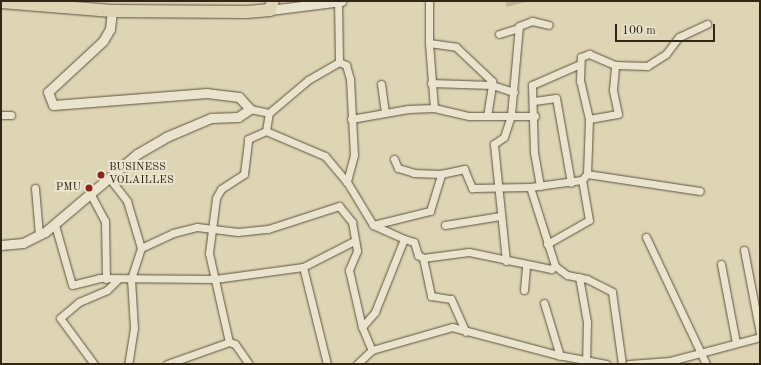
<!DOCTYPE html>
<html>
<head>
<meta charset="utf-8">
<style>
  body { margin:0 }
  #map { position:relative; width:761px; height:365px; overflow:hidden; background:#ded5b4; font-family:"Old Standard TT",serif }
  div>[style] { position:absolute }
  .green>* { inset:0; background:#c1b799 }
  .stream>* { height:2px; margin:-1px; padding:0 1px; transform-origin:1px; border-radius:1px; background:#a4997f }
  .roads { filter:drop-shadow(0 0 1px #5e513f) drop-shadow(0 0 1px #5e513f) }
  .street>* { height:7px; margin:-3.5px; padding:0 3.5px; transform-origin:3.5px; border-radius:3.5px; background:#eae4ce }
  .secondary>* { height:9px; margin:-4.5px; padding:0 4.5px; transform-origin:4.5px; border-radius:4.5px; background:#eae4ce }
  .highway>* { height:12px; margin:-6px; padding:0 6px; transform-origin:6px; border-radius:6px; background:#ded5b4 }
  .dots>* { width:11px; height:11px; translate:-50% -50%; box-sizing:border-box; border:2px solid #eae4ce; border-radius:50% }
  span { translate:-50% -50%; white-space:nowrap; text-align:center; line-height:1.15; -webkit-text-stroke:4px #eae4ce; paint-order:stroke }
  .poi-label { font-size:11px; color:#332518 }
  .left { translate:0 -50%; text-align:left }
  .right { translate:-100% -50%; text-align:right }
  .frame { position:absolute; inset:0; border:2px solid #332518; pointer-events:none }
  .scale { position:absolute; left:615px; top:24px; width:100px; height:18px; box-sizing:border-box; border:2px solid #332518; border-top:0; padding-left:5px; font-size:12px; line-height:14px; white-space:nowrap; color:#332518; -webkit-text-stroke:3px #eae4ce; paint-order:stroke }
</style>
</head>
<body>
<div id="map">
  <div class="green">
    <div style="clip-path:polygon(505px 1px,529px 1px,507px 7px)"></div>
  </div>
  <div class="stream">
    <div style="left:525px;top:364px;width:3px"></div>
  </div>
  <div class="roads">
    <div class="street">
      <div style="left:429px;top:1px;width:42px;rotate:90deg"></div>
      <div style="left:429px;top:43px;width:27px;rotate:8deg"></div>
      <div style="left:456px;top:47px;width:50px;rotate:43.4deg"></div>
      <div style="left:492px;top:81px;width:4px;rotate:90deg"></div>
      <div style="left:492px;top:85px;width:23px;rotate:18deg"></div>
      <div style="left:499px;top:34px;width:21px;rotate:-17deg"></div>
      <div style="left:339px;top:62px;width:8px;rotate:23deg"></div>
      <div style="left:346px;top:65px;width:15px;rotate:74deg"></div>
      <div style="left:350px;top:79px;width:76px;rotate:87deg"></div>
      <div style="left:354px;top:155px;width:28px;rotate:105deg"></div>
      <div style="left:431px;top:83px;width:61px;rotate:1.9deg"></div>
      <div style="left:492px;top:85px;width:30px;rotate:99deg"></div>
      <div style="left:381px;top:84px;width:29px;rotate:82deg"></div>
      <div style="left:534px;top:101px;width:22px;rotate:-8deg"></div>
      <div style="left:556px;top:98px;width:86px;rotate:80deg"></div>
      <div style="left:434px;top:108px;width:36px;rotate:13deg"></div>
      <div style="left:469px;top:116px;width:66px"></div>
      <div style="left:250px;top:109px;width:19px;rotate:12deg"></div>
      <div style="left:1px;top:115px;width:10px"></div>
      <div style="left:351px;top:119px;width:58px;rotate:-10deg"></div>
      <div style="left:408px;top:109px;width:26px;rotate:-2deg"></div>
      <div style="left:434px;top:108px;width:65px;rotate:-94.4deg"></div>
      <div style="left:589px;top:119px;width:29px;rotate:-10deg"></div>
      <div style="left:618px;top:114px;width:25px;rotate:-102deg"></div>
      <div style="left:613px;top:90px;width:25px;rotate:-85deg"></div>
      <div style="left:266px;top:131px;width:64px;rotate:23deg"></div>
      <div style="left:325px;top:156px;width:34px;rotate:50deg"></div>
      <div style="left:347px;top:182px;width:50px;rotate:58.8deg"></div>
      <div style="left:373px;top:225px;width:34px;rotate:24deg"></div>
      <div style="left:404px;top:239px;width:79px;rotate:111.7deg"></div>
      <div style="left:375px;top:312px;width:20px;rotate:131deg"></div>
      <div style="left:394px;top:159px;width:10px;rotate:66deg"></div>
      <div style="left:398px;top:168px;width:17px;rotate:17deg"></div>
      <div style="left:414px;top:173px;width:27px;rotate:2deg"></div>
      <div style="left:441px;top:174px;width:24px;rotate:-12deg"></div>
      <div style="left:464px;top:169px;width:21px;rotate:67deg"></div>
      <div style="left:472px;top:188px;width:58px;rotate:-1deg"></div>
      <div style="left:530px;top:187px;width:52px;rotate:-7.7deg"></div>
      <div style="left:587px;top:174px;width:114px;rotate:8.6deg"></div>
      <div style="left:110px;top:179px;width:28px;rotate:52deg"></div>
      <div style="left:127px;top:201px;width:49px;rotate:73.4deg"></div>
      <div style="left:141px;top:248px;width:33px;rotate:108deg"></div>
      <div style="left:131px;top:279px;width:49px;rotate:86.5deg"></div>
      <div style="left:134px;top:328px;width:36px;rotate:99deg"></div>
      <div style="left:540px;top:186px;width:34px;rotate:-100deg"></div>
      <div style="left:534px;top:153px;width:68px;rotate:-91.7deg"></div>
      <div style="left:532px;top:85px;width:50px;rotate:-23.5deg"></div>
      <div style="left:530px;top:187px;width:83px;rotate:72.4deg"></div>
      <div style="left:555px;top:266px;width:15px;rotate:37deg"></div>
      <div style="left:567px;top:275px;width:20px;rotate:11deg"></div>
      <div style="left:587px;top:279px;width:28px;rotate:27deg"></div>
      <div style="left:612px;top:292px;width:73px;rotate:82.1deg"></div>
      <div style="left:35px;top:188px;width:47px;rotate:85.1deg"></div>
      <div style="left:91px;top:195px;width:30px;rotate:62deg"></div>
      <div style="left:105px;top:221px;width:58px;rotate:89deg"></div>
      <div style="left:55px;top:225px;width:62px;rotate:74.2deg"></div>
      <div style="left:72px;top:285px;width:29px;rotate:-14deg"></div>
      <div style="left:100px;top:278px;width:115px;rotate:0.5deg"></div>
      <div style="left:215px;top:279px;width:89px;rotate:-7.8deg"></div>
      <div style="left:303px;top:267px;width:57px;rotate:-27deg"></div>
      <div style="left:373px;top:225px;width:59px;rotate:-13.8deg"></div>
      <div style="left:430px;top:211px;width:39px;rotate:-73deg"></div>
      <div style="left:445px;top:225px;width:56px;rotate:-9.3deg"></div>
      <div style="left:646px;top:237px;width:140px;rotate:64.7deg"></div>
      <div style="left:404px;top:239px;width:10px;rotate:17deg"></div>
      <div style="left:414px;top:242px;width:14px;rotate:73deg"></div>
      <div style="left:418px;top:255px;width:6px;rotate:31deg"></div>
      <div style="left:423px;top:258px;width:46px;rotate:-7.4deg"></div>
      <div style="left:469px;top:252px;width:84px;rotate:11.7deg"></div>
      <div style="left:551px;top:269px;width:5px;rotate:-37deg"></div>
      <div style="left:547px;top:244px;width:48px;rotate:-29.7deg"></div>
      <div style="left:589px;top:220px;width:41px;rotate:-99.9deg"></div>
      <div style="left:582px;top:180px;width:8px;rotate:-50deg"></div>
      <div style="left:587px;top:174px;width:55px;rotate:-87.9deg"></div>
      <div style="left:589px;top:119px;width:39px;rotate:-103deg"></div>
      <div style="left:580px;top:81px;width:24px;rotate:-88deg"></div>
      <div style="left:581px;top:57px;width:9px;rotate:-21deg"></div>
      <div style="left:589px;top:54px;width:28px;rotate:23deg"></div>
      <div style="left:615px;top:65px;width:32px;rotate:2deg"></div>
      <div style="left:647px;top:66px;width:22px;rotate:-32deg"></div>
      <div style="left:666px;top:54px;width:21px;rotate:-53deg"></div>
      <div style="left:679px;top:37px;width:31px;rotate:-25deg"></div>
      <div style="left:141px;top:248px;width:35px;rotate:-25deg"></div>
      <div style="left:173px;top:233px;width:25px;rotate:-14deg"></div>
      <div style="left:197px;top:227px;width:41px;rotate:7deg"></div>
      <div style="left:238px;top:232px;width:30px;rotate:-6deg"></div>
      <div style="left:268px;top:229px;width:75px;rotate:-17.9deg"></div>
      <div style="left:339px;top:206px;width:21px;rotate:51deg"></div>
      <div style="left:352px;top:222px;width:29px;rotate:80deg"></div>
      <div style="left:357px;top:251px;width:21px;rotate:113deg"></div>
      <div style="left:349px;top:270px;width:58px;rotate:77.2deg"></div>
      <div style="left:362px;top:327px;width:25px;rotate:67deg"></div>
      <div style="left:744px;top:250px;width:85px;rotate:79.1deg"></div>
      <div style="left:423px;top:258px;width:39px;rotate:78deg"></div>
      <div style="left:431px;top:296px;width:20px;rotate:9deg"></div>
      <div style="left:451px;top:299px;width:36px;rotate:66deg"></div>
      <div style="left:506px;top:261px;width:118px;rotate:-95.9deg"></div>
      <div style="left:494px;top:144px;width:12px;rotate:-35deg"></div>
      <div style="left:504px;top:137px;width:23px;rotate:-72deg"></div>
      <div style="left:511px;top:115px;width:89px;rotate:-84.9deg"></div>
      <div style="left:519px;top:26px;width:14px;rotate:-21deg"></div>
      <div style="left:532px;top:21px;width:17px;rotate:13deg"></div>
      <div style="left:721px;top:264px;width:80px;rotate:79.2deg"></div>
      <div style="left:303px;top:267px;width:100px;rotate:76.1deg"></div>
      <div style="left:579px;top:277px;width:46px;rotate:79.9deg"></div>
      <div style="left:587px;top:322px;width:42px;rotate:91.4deg"></div>
      <div style="left:524px;top:290px;width:25px;rotate:-85deg"></div>
      <div style="left:544px;top:303px;width:55px;rotate:73.2deg"></div>
      <div style="left:229px;top:342px;width:91px;rotate:-102.7deg"></div>
      <div style="left:209px;top:253px;width:55px;rotate:-82.7deg"></div>
      <div style="left:216px;top:198px;width:10px;rotate:-61deg"></div>
      <div style="left:221px;top:189px;width:27px;rotate:-33deg"></div>
      <div style="left:244px;top:174px;width:35px;rotate:-83deg"></div>
      <div style="left:248px;top:139px;width:20px;rotate:-24deg"></div>
      <div style="left:266px;top:131px;width:18px;rotate:-81deg"></div>
      <div style="left:269px;top:113px;width:51px;rotate:-40.2deg"></div>
      <div style="left:308px;top:80px;width:36px;rotate:-30deg"></div>
      <div style="left:339px;top:62px;width:61px;rotate:-90.9deg"></div>
      <div style="left:94px;top:364px;width:57px;rotate:-126.5deg"></div>
      <div style="left:60px;top:318px;width:25px;rotate:-40deg"></div>
      <div style="left:79px;top:302px;width:30px;rotate:-23deg"></div>
      <div style="left:107px;top:290px;width:16px;rotate:-45deg"></div>
      <div style="left:167px;top:364px;width:66px;rotate:-19.5deg"></div>
      <div style="left:229px;top:342px;width:6px;rotate:18deg"></div>
      <div style="left:235px;top:344px;width:24px;rotate:55deg"></div>
      <div style="left:357px;top:364px;width:21px;rotate:-43deg"></div>
      <div style="left:372px;top:350px;width:83px;rotate:-16deg"></div>
      <div style="left:452px;top:327px;width:110px;rotate:14.8deg"></div>
      <div style="left:558px;top:355px;width:49px;rotate:10.6deg"></div>
      <div style="left:629px;top:364px;width:41px;rotate:-4.2deg"></div>
      <div style="left:670px;top:361px;width:93px;rotate:-14.9deg"></div>
    </div>
    <div class="secondary">
      <div style="left:270px;top:10px;width:72px;rotate:-7.2deg"></div>
      <div style="left:1px;top:245px;width:22px;rotate:-5deg"></div>
      <div style="left:23px;top:243px;width:25px;rotate:-27deg"></div>
      <div style="left:45px;top:232px;width:121px;rotate:-40.3deg"></div>
      <div style="left:137px;top:154px;width:34px;rotate:-30deg"></div>
      <div style="left:166px;top:137px;width:49px;rotate:-22.9deg"></div>
      <div style="left:211px;top:118px;width:27px;rotate:-2deg"></div>
      <div style="left:238px;top:117px;width:14px;rotate:-34deg"></div>
      <div style="left:250px;top:109px;width:16px;rotate:-133deg"></div>
      <div style="left:239px;top:97px;width:32px;rotate:-173deg"></div>
      <div style="left:207px;top:93px;width:154px;rotate:175.5deg"></div>
      <div style="left:53px;top:105px;width:14px;rotate:-111deg"></div>
      <div style="left:48px;top:92px;width:75px;rotate:-42.8deg"></div>
      <div style="left:103px;top:41px;width:14px;rotate:-60deg"></div>
      <div style="left:110px;top:29px;width:18px;rotate:-84deg"></div>
    </div>
    <div class="highway">
      <div style="left:1px;top:2px;width:111px;rotate:4.6deg"></div>
      <div style="left:112px;top:11px;width:135px;rotate:0.4deg"></div>
      <div style="left:247px;top:12px;width:23px;rotate:-5deg"></div>
      <div style="left:270px;top:10px;width:9px;rotate:-72deg"></div>
    </div>
  </div>
  <div class="dots">
    <div style="left:101px;top:175px;background:#8f2418"></div>
    <div style="left:89px;top:188px;background:#8f2418"></div>
  </div>
  <div class="poi-label">
    <span class="left" style="left:109px;top:175px">BUSINESS<br>VOLAILLES</span>
    <span class="right" style="left:81px;top:188px">PMU</span>
  </div>
  <div class="frame"></div>
  <div class="scale">100 m</div>
</div>
</body>
</html>
